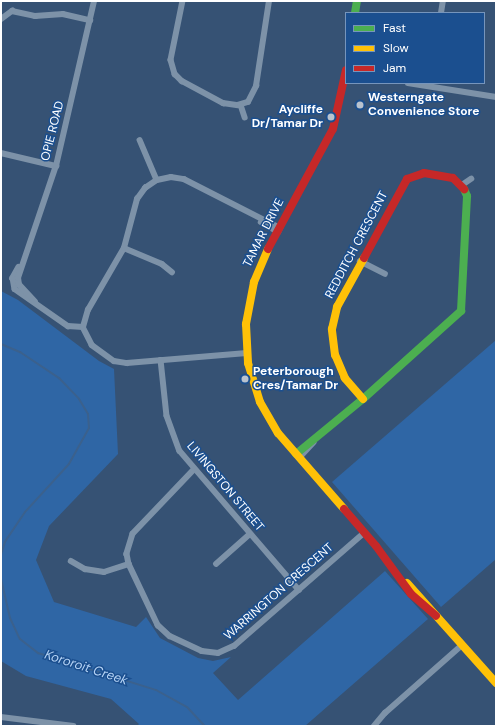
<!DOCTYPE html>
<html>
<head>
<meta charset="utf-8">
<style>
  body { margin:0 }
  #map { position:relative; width:497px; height:727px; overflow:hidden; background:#365274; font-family:"DM Sans",sans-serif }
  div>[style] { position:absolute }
  .green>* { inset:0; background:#2f66a5 }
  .stream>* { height:2px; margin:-1px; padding:0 1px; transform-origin:1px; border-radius:1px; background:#3b618d }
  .street>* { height:5.5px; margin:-2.75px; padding:0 2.75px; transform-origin:2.75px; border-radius:2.75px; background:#7d92a8 }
  .fast>* { height:8px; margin:-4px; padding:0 4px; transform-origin:4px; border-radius:4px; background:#4caf50 }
  .slow>* { height:8px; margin:-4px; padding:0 4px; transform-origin:4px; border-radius:4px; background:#ffc107 }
  .jam>* { height:8px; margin:-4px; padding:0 4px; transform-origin:4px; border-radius:4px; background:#c62828 }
  .dots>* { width:11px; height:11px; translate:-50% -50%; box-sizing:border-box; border:2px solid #1b4f8f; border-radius:50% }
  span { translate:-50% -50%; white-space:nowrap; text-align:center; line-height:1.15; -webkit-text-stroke:3px #1b4f8f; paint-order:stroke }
  .poi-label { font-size:12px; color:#fff; font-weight:700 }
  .left { translate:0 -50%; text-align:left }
  .right { translate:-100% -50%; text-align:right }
  .street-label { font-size:12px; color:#fff }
  .water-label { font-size:13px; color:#b5d3f5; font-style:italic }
  .frame { position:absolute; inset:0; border:2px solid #fff; pointer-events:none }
  .legend { position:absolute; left:345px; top:12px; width:140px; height:72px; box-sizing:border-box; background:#1b4f8f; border:1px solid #7695bc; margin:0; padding:5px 7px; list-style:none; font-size:12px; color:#fff }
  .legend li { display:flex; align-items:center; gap:8px; height:20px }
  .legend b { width:20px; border:1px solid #7695bc }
</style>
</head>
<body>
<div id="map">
  <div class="green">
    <div style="clip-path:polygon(1px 291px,18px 300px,99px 361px,114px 369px,118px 454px,49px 526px,36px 560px,54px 602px,136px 627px,146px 617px,160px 638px,198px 658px,213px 661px,231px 657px,213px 673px,238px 700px,385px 571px,428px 619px,305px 726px,137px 726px,139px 724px,111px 699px,26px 676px,1px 661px)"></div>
    <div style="clip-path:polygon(496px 340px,496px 559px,441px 607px,332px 482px)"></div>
  </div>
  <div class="stream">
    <div style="left:1px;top:344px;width:21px;rotate:23deg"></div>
    <div style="left:20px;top:352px;width:47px;rotate:33.7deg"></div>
    <div style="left:59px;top:378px;width:29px;rotate:46deg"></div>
    <div style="left:79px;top:399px;width:17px;rotate:59deg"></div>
    <div style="left:88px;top:414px;width:14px;rotate:86deg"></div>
    <div style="left:89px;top:428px;width:41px;rotate:119.1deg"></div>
    <div style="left:69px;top:464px;width:65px;rotate:132.5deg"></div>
    <div style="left:25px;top:512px;width:36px;rotate:124deg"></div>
    <div style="left:5px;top:542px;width:13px;rotate:108deg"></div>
    <div style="left:1px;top:579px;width:40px;rotate:77deg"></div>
    <div style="left:10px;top:618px;width:23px;rotate:65deg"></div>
    <div style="left:20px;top:639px;width:23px;rotate:38deg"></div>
    <div style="left:38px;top:653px;width:124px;rotate:17.4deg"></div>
    <div style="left:156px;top:690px;width:35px;rotate:29deg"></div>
    <div style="left:187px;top:707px;width:26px;rotate:47deg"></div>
  </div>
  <div class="street">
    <div style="left:183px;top:1px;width:60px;rotate:101.5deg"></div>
    <div style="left:171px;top:60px;width:15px;rotate:74deg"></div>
    <div style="left:175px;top:74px;width:10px;rotate:45deg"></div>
    <div style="left:182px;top:81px;width:47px;rotate:28.2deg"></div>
    <div style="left:223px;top:103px;width:15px;rotate:8deg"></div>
    <div style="left:238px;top:105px;width:10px;rotate:-17deg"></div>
    <div style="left:248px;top:102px;width:18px;rotate:-63deg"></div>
    <div style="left:256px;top:86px;width:86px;rotate:-81.3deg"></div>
    <div style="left:441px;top:13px;width:12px;rotate:-81deg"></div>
    <div style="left:1px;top:19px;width:14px;rotate:-36deg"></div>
    <div style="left:12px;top:11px;width:24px;rotate:12deg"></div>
    <div style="left:35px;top:16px;width:28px;rotate:-4deg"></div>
    <div style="left:63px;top:14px;width:28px;rotate:13deg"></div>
    <div style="left:408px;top:83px;width:89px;rotate:9deg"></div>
    <div style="left:241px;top:105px;width:13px;rotate:72deg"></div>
    <div style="left:140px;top:140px;width:43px;rotate:67deg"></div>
    <div style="left:1px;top:153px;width:57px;rotate:13.3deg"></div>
    <div style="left:462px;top:185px;width:11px;rotate:-34deg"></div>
    <div style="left:261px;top:222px;width:20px;rotate:30deg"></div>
    <div style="left:124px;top:248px;width:41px;rotate:22.8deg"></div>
    <div style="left:162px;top:264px;width:13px;rotate:39deg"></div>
    <div style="left:360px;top:261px;width:28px;rotate:27deg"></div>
    <div style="left:19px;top:267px;width:13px;rotate:119deg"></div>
    <div style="left:13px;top:278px;width:11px;rotate:80deg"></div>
    <div style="left:15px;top:289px;width:65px;rotate:34.9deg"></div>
    <div style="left:68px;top:326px;width:15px;rotate:4deg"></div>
    <div style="left:83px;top:327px;width:20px;rotate:63deg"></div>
    <div style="left:92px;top:345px;width:27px;rotate:36deg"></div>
    <div style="left:114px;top:361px;width:13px;rotate:9deg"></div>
    <div style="left:127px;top:363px;width:120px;rotate:-4.8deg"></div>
    <div style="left:35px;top:302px;width:23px;rotate:-133deg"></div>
    <div style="left:19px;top:285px;width:7px;rotate:-98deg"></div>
    <div style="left:18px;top:278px;width:118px;rotate:-71.3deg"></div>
    <div style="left:56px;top:166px;width:169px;rotate:-77deg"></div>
    <div style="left:83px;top:327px;width:18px;rotate:-74deg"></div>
    <div style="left:88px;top:310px;width:72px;rotate:-59.9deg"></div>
    <div style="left:124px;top:248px;width:51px;rotate:-75.1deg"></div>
    <div style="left:137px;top:199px;width:14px;rotate:-54deg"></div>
    <div style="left:145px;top:188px;width:14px;rotate:-34deg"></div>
    <div style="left:157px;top:180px;width:14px;rotate:-12deg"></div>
    <div style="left:171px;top:177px;width:13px;rotate:9deg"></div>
    <div style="left:184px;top:179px;width:108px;rotate:27deg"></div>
    <div style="left:161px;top:360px;width:56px;rotate:83.9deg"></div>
    <div style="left:167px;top:416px;width:37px;rotate:70deg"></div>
    <div style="left:180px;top:451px;width:183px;rotate:49.4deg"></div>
    <div style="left:299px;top:458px;width:21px;rotate:-47deg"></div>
    <div style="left:194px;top:470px;width:88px;rotate:133.6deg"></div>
    <div style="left:133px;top:534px;width:21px;rotate:107deg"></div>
    <div style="left:127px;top:554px;width:10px;rotate:79deg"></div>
    <div style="left:129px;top:564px;width:68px;rotate:64.6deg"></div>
    <div style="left:158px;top:625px;width:16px;rotate:43deg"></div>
    <div style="left:170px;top:636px;width:35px;rotate:25deg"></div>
    <div style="left:202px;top:651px;width:16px;rotate:7deg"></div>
    <div style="left:218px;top:653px;width:17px;rotate:-24deg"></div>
    <div style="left:234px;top:646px;width:172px;rotate:-41deg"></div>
    <div style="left:71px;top:561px;width:16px;rotate:30deg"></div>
    <div style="left:85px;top:569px;width:19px;rotate:9deg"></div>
    <div style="left:104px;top:572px;width:26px;rotate:-18deg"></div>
    <div style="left:216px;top:564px;width:45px;rotate:-41.4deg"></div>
    <div style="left:1px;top:717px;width:73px;rotate:7.1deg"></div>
    <div style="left:374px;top:726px;width:17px;rotate:-50deg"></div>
    <div style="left:385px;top:713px;width:103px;rotate:-41.4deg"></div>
  </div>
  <div class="fast">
    <div style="left:355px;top:13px;width:12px;rotate:-81deg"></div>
    <div style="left:296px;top:454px;width:87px;rotate:-39.4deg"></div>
    <div style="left:363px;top:399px;width:132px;rotate:-41.9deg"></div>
    <div style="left:461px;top:311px;width:115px;rotate:-87deg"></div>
    <div style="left:467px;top:196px;width:8px;rotate:-113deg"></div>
  </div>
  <div class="slow">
    <div style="left:268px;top:249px;width:36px;rotate:113deg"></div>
    <div style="left:254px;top:282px;width:43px;rotate:100.8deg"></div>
    <div style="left:246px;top:324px;width:39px;rotate:87deg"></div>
    <div style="left:248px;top:363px;width:41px;rotate:72.9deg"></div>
    <div style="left:260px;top:402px;width:36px;rotate:60deg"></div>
    <div style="left:278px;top:433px;width:101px;rotate:49deg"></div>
    <div style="left:363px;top:399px;width:28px;rotate:-131deg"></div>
    <div style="left:345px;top:378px;width:25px;rotate:-113deg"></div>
    <div style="left:335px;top:355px;width:26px;rotate:-97deg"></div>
    <div style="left:332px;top:329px;width:23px;rotate:-77deg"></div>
    <div style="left:337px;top:307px;width:56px;rotate:-61.1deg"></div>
    <div style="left:407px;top:583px;width:134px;rotate:48.3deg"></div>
  </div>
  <div class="jam">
    <div style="left:268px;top:249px;width:136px;rotate:-61.6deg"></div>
    <div style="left:333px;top:129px;width:60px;rotate:-77.6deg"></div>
    <div style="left:364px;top:258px;width:90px;rotate:-61.4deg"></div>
    <div style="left:407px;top:179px;width:18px;rotate:-19deg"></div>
    <div style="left:424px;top:173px;width:29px;rotate:10deg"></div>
    <div style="left:453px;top:178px;width:16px;rotate:45deg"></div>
    <div style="left:344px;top:509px;width:49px;rotate:49.1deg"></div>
    <div style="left:376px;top:546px;width:59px;rotate:53.9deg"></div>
    <div style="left:411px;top:594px;width:33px;rotate:41deg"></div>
  </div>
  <div class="dots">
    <div style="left:360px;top:105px;background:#b9c2ce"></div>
    <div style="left:331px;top:117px;background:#b9c2ce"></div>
    <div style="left:245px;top:379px;background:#b9c2ce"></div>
  </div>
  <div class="poi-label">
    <span class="left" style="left:368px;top:105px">Westerngate<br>Convenience Store</span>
    <span class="right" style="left:323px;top:117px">Aycliffe<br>Dr/Tamar Dr</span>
    <span class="left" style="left:253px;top:379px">Peterborough<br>Cres/Tamar Dr</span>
  </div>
  <div class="street-label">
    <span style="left:53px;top:131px;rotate:-76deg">OPIE ROAD</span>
    <span style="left:264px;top:233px;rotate:-63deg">TAMAR DRIVE</span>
    <span style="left:357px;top:245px;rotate:-62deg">REDDITCH CRESCENT</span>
    <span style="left:225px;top:487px;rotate:50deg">LIVINGSTON STREET</span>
    <span style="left:279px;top:592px;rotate:-41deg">WARRINGTON CRESCENT</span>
  </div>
  <div class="water-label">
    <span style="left:86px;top:668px;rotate:18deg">Kororoit Creek</span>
  </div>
  <div class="frame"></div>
  <ul class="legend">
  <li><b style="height:5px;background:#4caf50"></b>Fast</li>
  <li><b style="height:5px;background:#ffc107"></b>Slow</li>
  <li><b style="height:5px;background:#c62828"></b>Jam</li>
  </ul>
</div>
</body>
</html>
